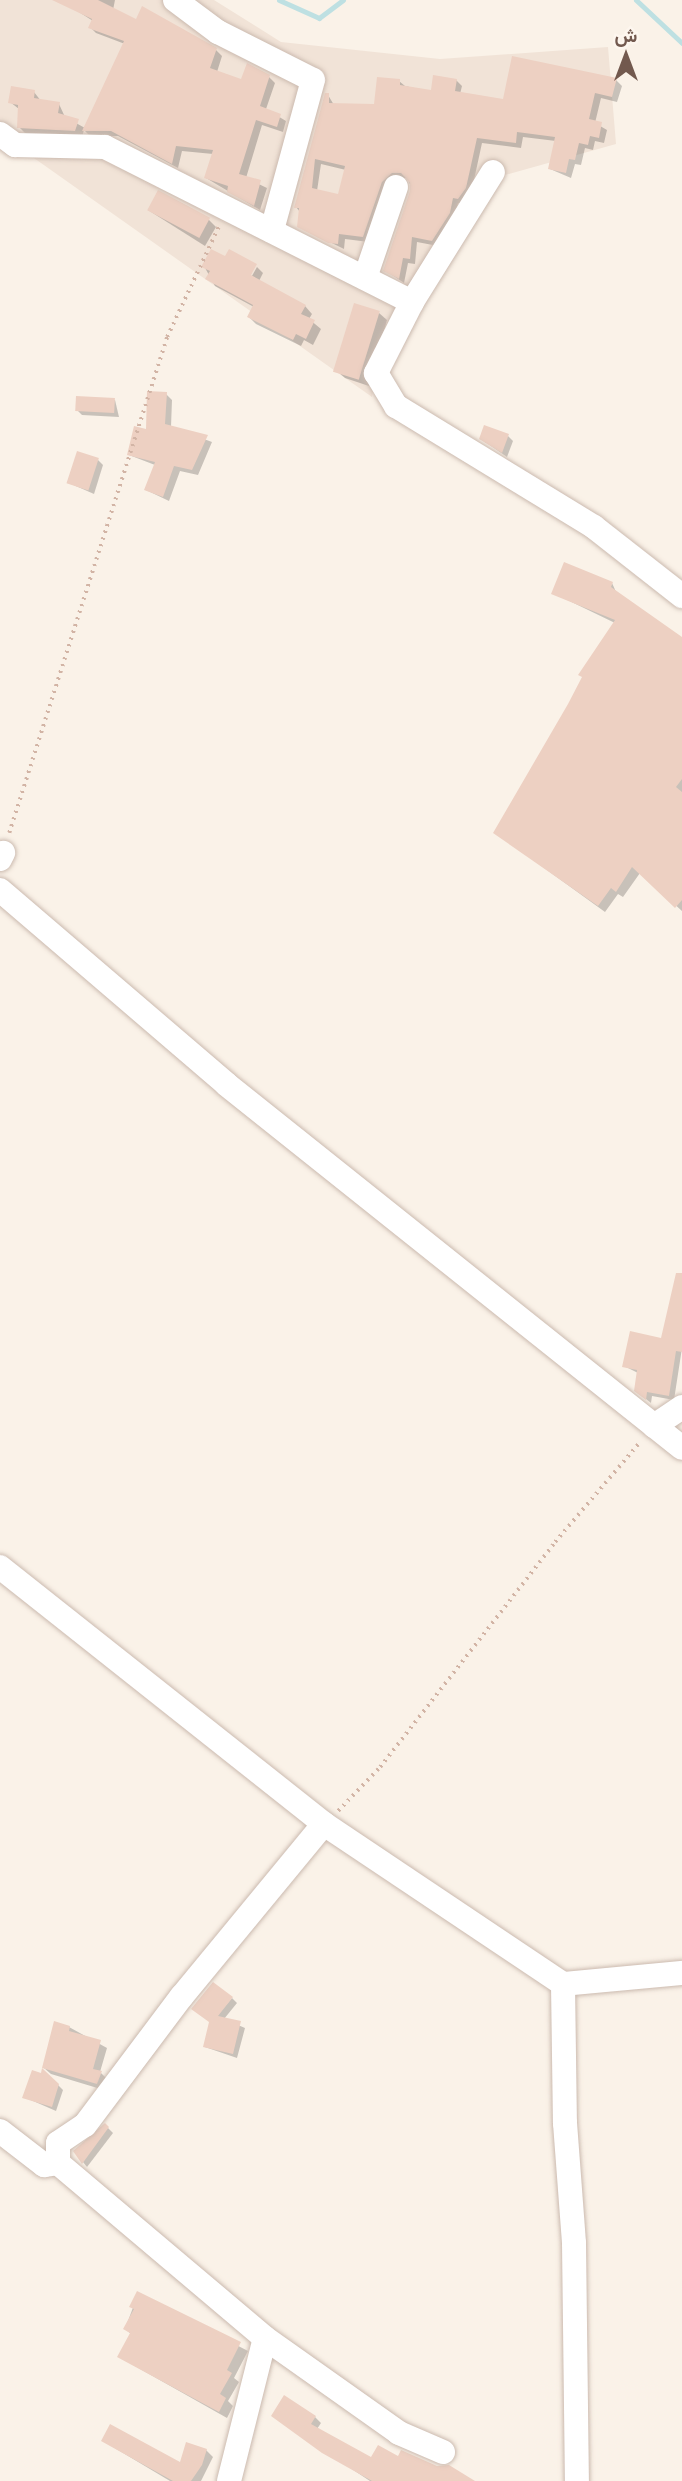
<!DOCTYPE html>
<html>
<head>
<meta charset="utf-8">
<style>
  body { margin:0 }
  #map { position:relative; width:682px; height:2481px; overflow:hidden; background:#faf2e8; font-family:"PT Sans",Vazirmatn,sans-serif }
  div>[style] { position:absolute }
  .residential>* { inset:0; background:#f1e3d7 }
  .shadow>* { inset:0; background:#0003 }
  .stream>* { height:5px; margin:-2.5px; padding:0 2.5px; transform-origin:2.5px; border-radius:2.5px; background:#bee0e2 }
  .building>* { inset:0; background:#edd0c2; transform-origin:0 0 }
  .path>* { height:3.5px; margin-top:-1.75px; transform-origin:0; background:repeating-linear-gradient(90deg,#d2b4a5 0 2px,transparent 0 7px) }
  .roads { filter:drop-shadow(0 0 2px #cbbaaf) drop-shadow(0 0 2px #cbbaaf) }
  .minor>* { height:24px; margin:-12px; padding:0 12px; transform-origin:12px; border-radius:12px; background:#fff }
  span { translate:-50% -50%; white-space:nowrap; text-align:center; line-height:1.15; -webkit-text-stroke:5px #fdf6ee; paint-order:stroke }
  .north { position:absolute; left:591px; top:21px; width:70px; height:70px; -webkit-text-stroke:5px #fdf6ee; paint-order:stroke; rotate:0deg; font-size:19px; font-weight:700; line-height:28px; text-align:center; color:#72594e }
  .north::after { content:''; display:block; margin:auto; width:24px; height:32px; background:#72594e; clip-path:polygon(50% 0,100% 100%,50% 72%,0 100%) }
</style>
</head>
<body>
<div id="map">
  <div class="residential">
    <div style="clip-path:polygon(0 0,214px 0,281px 42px,440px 59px,608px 47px,616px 144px,480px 182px,376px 373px,372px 397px,0 134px)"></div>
  </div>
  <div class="shadow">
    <div style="clip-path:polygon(60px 0,115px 0,113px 10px,137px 21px,143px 8px,216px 50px,222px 56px,217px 72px,242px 81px,269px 77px,275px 83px,266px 109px,286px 121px,283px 132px,262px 125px,246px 178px,267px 188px,260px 210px,206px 178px,213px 154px,182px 151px,178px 168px,118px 136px,90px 136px,84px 130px,82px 137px,26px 134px,19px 127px,19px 109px,10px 102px,34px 92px,41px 101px,59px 104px,65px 117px,85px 128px,125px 44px,96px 33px,90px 27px,93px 21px)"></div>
    <div style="clip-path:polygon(evenodd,456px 80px,462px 86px,460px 94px,505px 101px,616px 80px,622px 86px,617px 102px,601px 98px,595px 123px,607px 130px,604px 143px,595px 141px,593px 150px,585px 148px,581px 165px,575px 164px,571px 178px,550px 169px,556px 141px,523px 137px,521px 148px,482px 143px,471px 194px,464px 204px,458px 203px,455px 219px,438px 246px,417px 242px,415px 264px,408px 263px,404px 283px,385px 270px,412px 191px,408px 178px,399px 178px,369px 242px,345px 239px,344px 249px,299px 227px,300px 212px,296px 207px,328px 95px,334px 105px,376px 106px,399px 81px,405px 86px,432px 92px,456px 80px,321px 164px,346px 170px,339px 196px,317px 191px,321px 164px)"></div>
    <div style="clip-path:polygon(148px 210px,209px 220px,216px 227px,205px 246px)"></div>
    <div style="clip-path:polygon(226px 258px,254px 265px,248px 283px,257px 267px,263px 273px,259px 281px,305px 306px,312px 314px,309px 319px,321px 329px,313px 345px,304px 340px,301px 346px,256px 324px,249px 317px,254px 307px,215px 286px,204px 266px)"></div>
    <div style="clip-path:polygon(379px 313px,387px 320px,369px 386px,345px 378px,337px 371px)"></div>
    <div style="clip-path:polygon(166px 394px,172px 400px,171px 427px,212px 442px,198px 475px,180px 471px,169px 501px,146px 490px,155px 465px,129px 455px,147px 431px)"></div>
    <div style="clip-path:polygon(115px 400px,119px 417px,82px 415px,77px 410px)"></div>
    <div style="clip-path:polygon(508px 436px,513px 441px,507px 457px,481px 439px)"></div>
    <div style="clip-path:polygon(98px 460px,103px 465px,94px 494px,69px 483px)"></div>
    <div style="clip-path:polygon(612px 583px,617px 594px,682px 639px,682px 911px,640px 873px,623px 897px,618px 894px,605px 912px,496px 833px,615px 623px,553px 593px)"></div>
    <div style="clip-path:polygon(682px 1273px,682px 1348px,674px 1400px,652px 1396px,651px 1403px,641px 1395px,638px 1373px,624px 1366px,663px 1340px)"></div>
    <div style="clip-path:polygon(232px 1998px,237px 2003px,224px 2019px,245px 2028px,237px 2058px,205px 2047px,211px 2022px)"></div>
    <div style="clip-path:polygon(69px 2027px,107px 2048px,100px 2072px,108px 2080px,104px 2090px,51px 2074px,44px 2068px)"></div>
    <div style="clip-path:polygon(58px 2085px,63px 2090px,56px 2111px,24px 2097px)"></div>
    <div style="clip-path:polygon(105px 2125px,113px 2133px,87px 2167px,75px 2152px)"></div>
    <div style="clip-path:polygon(138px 2294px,248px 2351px,234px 2378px,239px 2382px,228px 2401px,233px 2406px,227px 2418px,119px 2357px,131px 2334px,125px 2329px)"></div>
    <div style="clip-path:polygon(315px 2417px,321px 2423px,317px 2429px,372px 2460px,399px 2459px,471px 2481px,370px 2481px,279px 2421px)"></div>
    <div style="clip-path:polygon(103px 2441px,181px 2465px,206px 2450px,213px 2457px,201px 2481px,170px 2481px)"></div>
  </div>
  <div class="stream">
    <div style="left:279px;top:0;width:44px;rotate:24.2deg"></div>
    <div style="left:319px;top:18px;width:30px;rotate:-37deg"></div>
    <div style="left:636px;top:0;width:63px;rotate:43.1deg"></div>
  </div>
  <div class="building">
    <div style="clip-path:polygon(52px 0,98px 0,136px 19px,142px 6px,217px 48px,210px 68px,241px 79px,247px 63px,270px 75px,260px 106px,281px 114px,277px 127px,256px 120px,239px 174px,261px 180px,254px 206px,227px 192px,228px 186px,204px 178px,213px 150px,176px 146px,172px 164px,111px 131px,82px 131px,124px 41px,88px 28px,92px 19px)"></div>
    <div style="clip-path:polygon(evenodd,512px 56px,617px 78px,612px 97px,595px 93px,589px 119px,602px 122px,599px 138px,590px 136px,588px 145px,579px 143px,575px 160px,569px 159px,566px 173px,548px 169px,555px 137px,517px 132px,516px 143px,477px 138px,466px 188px,458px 199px,453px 198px,450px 213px,432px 241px,412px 237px,410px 259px,403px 258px,399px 279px,383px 271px,410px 191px,410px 183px,401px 173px,392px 173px,382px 182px,363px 237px,339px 234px,338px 244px,328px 243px,297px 227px,299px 208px,294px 208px,325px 93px,329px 93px,329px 103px,374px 104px,377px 77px,400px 79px,400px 85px,431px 90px,433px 75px,457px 79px,455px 91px,503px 99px,512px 56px,315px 159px,345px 166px,338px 194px,312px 188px,315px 159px)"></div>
    <div style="clip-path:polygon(11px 86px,35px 90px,34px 98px,60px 102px,58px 113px,79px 119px,75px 131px,17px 128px,18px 105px,8px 103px)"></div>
    <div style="left:158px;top:190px;width:59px;height:23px;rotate:28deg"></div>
    <div style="clip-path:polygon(211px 249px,225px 256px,229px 249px,257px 264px,251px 275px,306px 305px,301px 314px,315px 320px,306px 339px,296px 334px,293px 340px,247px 317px,253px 305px,205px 279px,210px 271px,201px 267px)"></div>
    <div style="left:354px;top:303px;width:27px;height:72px;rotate:17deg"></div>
    <div style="clip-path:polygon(147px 391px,167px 392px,165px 424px,208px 435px,192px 470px,174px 466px,163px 497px,144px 490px,155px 462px,127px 455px,134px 426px,146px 429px)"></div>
    <div style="left:76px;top:396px;width:39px;height:15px;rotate:3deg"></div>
    <div style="clip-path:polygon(484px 425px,509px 434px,502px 453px,479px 439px)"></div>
    <div style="left:77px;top:451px;width:23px;height:34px;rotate:18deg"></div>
    <div style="clip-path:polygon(564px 562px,613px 582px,611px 587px,682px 637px,682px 779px,676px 787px,682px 792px,682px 900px,675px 908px,632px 867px,616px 892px,611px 888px,598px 906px,493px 833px,568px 704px,582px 677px,578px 675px,615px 620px,551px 594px)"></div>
    <div style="clip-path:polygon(676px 1273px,682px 1273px,682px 1352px,676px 1351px,669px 1396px,647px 1392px,646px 1400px,634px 1391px,637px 1370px,622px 1367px,630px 1331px,661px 1338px)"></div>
    <div style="clip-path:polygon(213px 1982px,233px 1997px,218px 2016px,241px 2021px,233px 2054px,203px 2047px,209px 2022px,191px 2009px)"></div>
    <div style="clip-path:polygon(54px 2021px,70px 2026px,69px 2031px,101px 2040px,93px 2069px,102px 2071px,97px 2084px,42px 2068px)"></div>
    <div style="clip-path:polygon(42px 2068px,59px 2084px,52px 2107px,22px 2098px,32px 2070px,41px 2073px)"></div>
    <div style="clip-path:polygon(105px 2123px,109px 2127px,82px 2164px,73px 2151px)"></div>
    <div style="clip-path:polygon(137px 2291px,241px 2342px,227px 2370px,232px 2373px,220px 2394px,226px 2398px,219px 2412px,117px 2357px,130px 2333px,123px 2329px,134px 2309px,129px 2307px)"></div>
    <div style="clip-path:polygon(284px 2395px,316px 2416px,311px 2424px,371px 2457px,378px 2445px,398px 2456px,401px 2450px,437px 2466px,449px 2465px,475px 2481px,372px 2481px,322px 2453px,271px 2416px)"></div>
    <div style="clip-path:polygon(110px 2424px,180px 2462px,186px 2442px,207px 2449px,202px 2465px,191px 2481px,173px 2481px,101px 2441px)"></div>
  </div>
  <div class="path">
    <div style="left:9px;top:833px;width:521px;rotate:-72.33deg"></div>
    <div style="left:167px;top:337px;width:123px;rotate:-64.9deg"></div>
    <div style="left:338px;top:1811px;width:61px;rotate:-46.3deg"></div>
    <div style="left:380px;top:1767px;width:285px;rotate:-52.1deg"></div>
    <div style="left:555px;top:1542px;width:131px;rotate:-49.6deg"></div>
  </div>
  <div class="roads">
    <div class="minor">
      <div style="left:175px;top:0;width:54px;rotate:36.7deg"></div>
      <div style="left:218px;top:32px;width:106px;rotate:26.8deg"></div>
      <div style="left:313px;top:80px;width:156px;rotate:105.3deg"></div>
      <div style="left:0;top:134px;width:19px;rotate:36deg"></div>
      <div style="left:15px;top:145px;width:90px;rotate:1.3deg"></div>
      <div style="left:105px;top:147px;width:344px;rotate:26.8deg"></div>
      <div style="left:412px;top:302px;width:80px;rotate:116.9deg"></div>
      <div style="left:376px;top:373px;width:39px;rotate:59deg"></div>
      <div style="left:396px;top:406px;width:232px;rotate:31.4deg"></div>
      <div style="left:594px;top:527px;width:112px;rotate:38.1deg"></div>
      <div style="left:365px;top:278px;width:96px;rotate:-71.2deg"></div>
      <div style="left:412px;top:302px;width:153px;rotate:-58.1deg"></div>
      <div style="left:0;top:859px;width:7px;rotate:-63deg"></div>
      <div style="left:0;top:890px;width:298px;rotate:40.6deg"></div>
      <div style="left:226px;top:1084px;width:583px;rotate:38.6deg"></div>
      <div style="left:654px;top:1426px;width:34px;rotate:-34deg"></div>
      <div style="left:0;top:1567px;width:414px;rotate:38.4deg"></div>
      <div style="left:324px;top:1824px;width:288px;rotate:33.8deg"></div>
      <div style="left:563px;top:1984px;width:120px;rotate:-5.3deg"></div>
      <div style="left:563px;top:1984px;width:139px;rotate:89.2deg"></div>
      <div style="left:565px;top:2123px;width:120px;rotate:85.7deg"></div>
      <div style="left:574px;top:2243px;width:238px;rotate:89.3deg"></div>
      <div style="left:0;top:2131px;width:56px;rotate:37.7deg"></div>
      <div style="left:44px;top:2165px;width:14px;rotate:-8deg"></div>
      <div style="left:265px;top:2338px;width:164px;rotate:35.3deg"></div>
      <div style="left:399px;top:2433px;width:48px;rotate:23.4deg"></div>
      <div style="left:229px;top:2481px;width:147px;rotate:-75.9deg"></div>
      <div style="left:265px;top:2338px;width:271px;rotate:-139.8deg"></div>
      <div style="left:58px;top:2163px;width:20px;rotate:-90deg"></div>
      <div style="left:58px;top:2143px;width:32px;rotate:-34deg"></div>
      <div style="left:85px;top:2125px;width:161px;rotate:-53.1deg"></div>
      <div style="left:182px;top:1996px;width:223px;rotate:-50.5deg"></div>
    </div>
  </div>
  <div class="north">ش</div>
</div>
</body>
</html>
